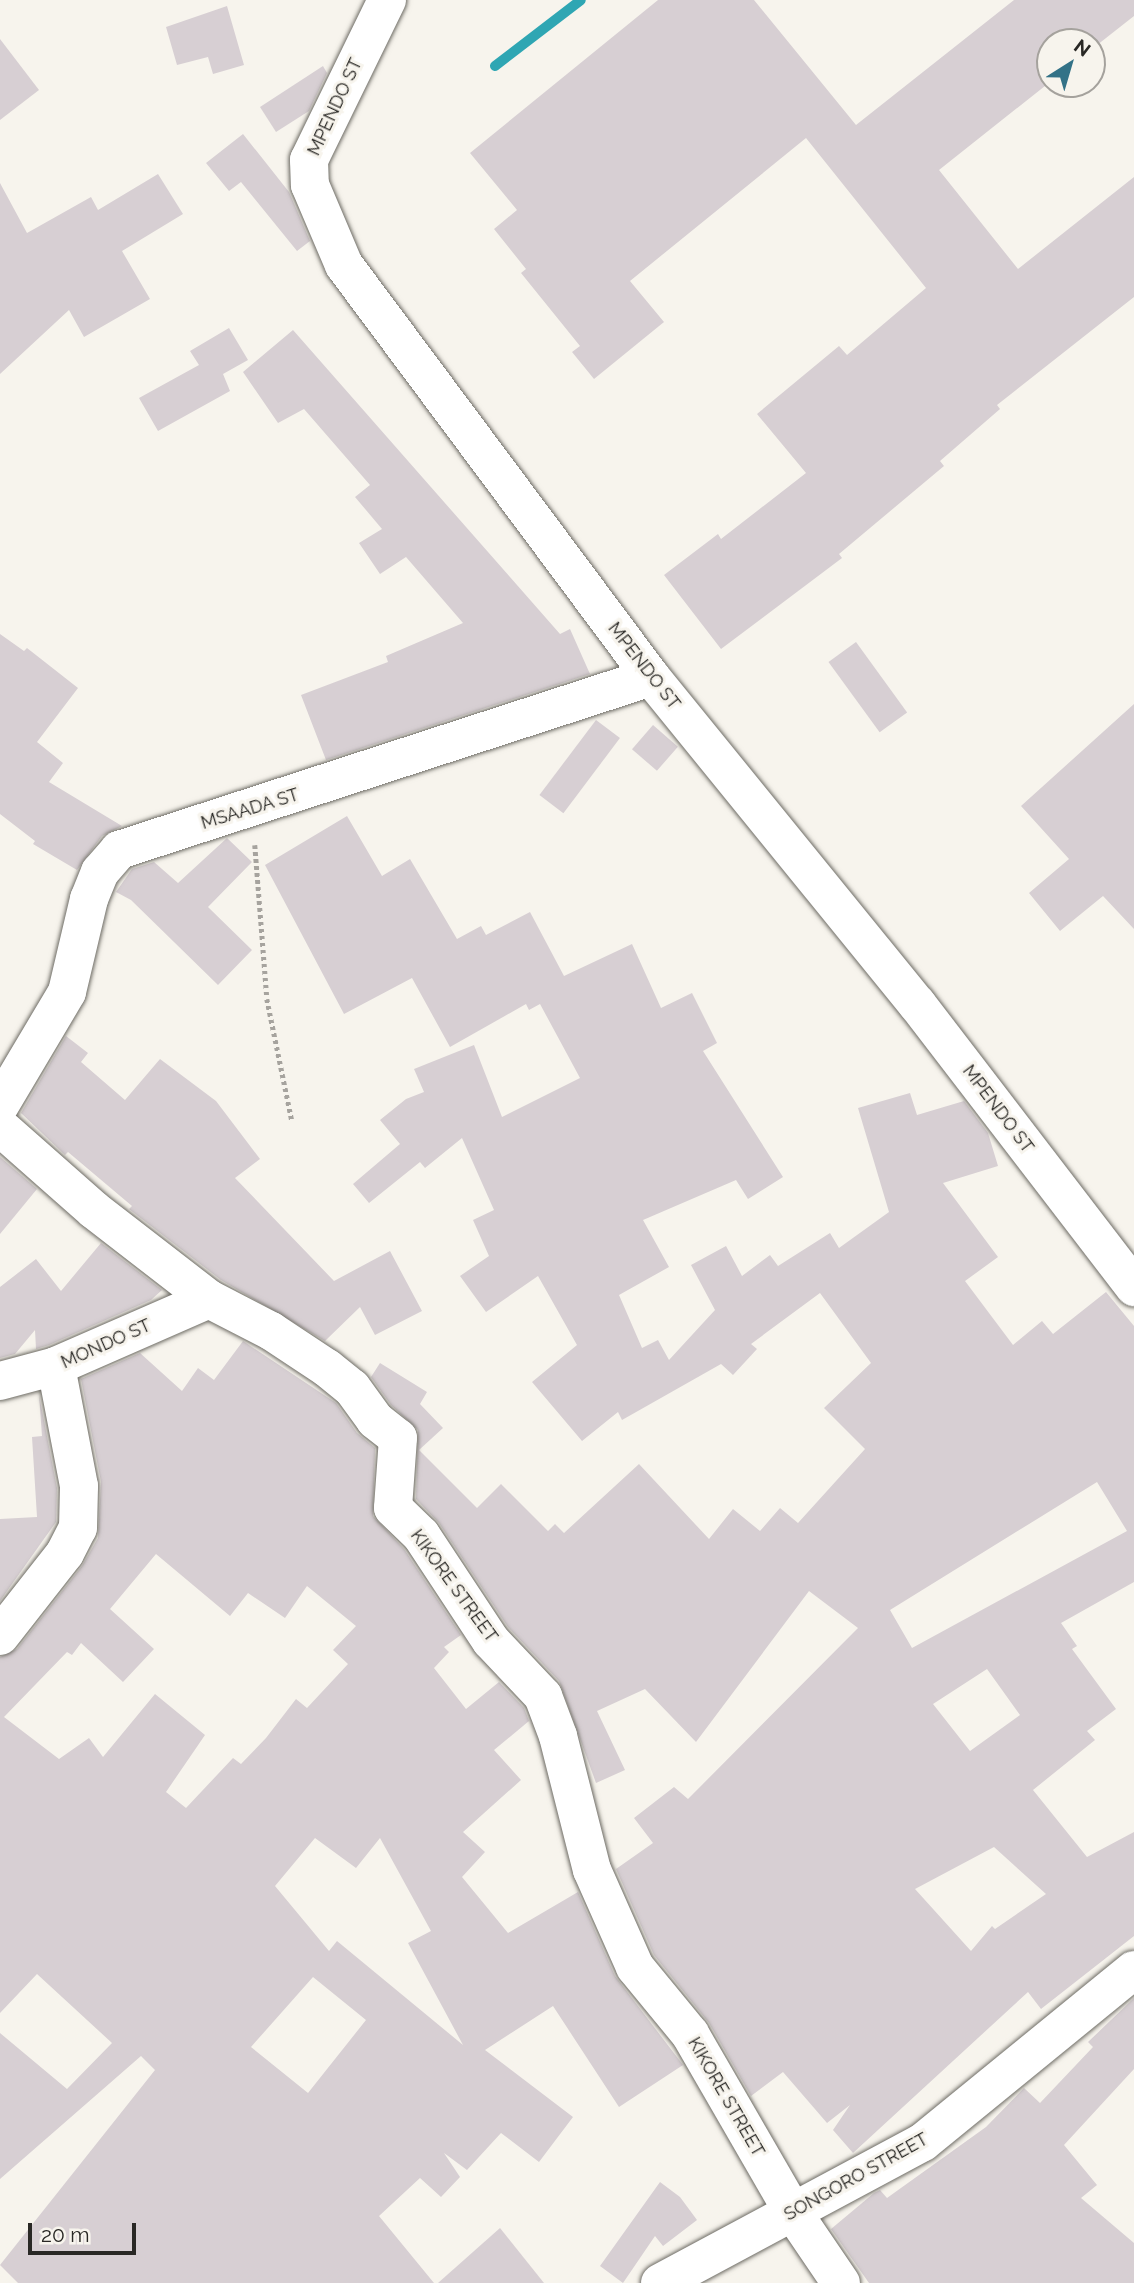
<!DOCTYPE html>
<html>
<head>
<meta charset="utf-8">
<style>
  body { margin:0 }
  #map { position:relative; width:1134px; height:2283px; overflow:hidden; background:#f7f4ed; font-family:Raleway,sans-serif }
  div>[style] { position:absolute }
  .stream>* { height:10px; margin:-5px; padding:0 5px; transform-origin:5px; border-radius:5px; background:#2fa6b3 }
  .building>* { inset:0; background:#d7cfd3; transform-origin:0 0 }
  .path>* { height:4.5px; margin-top:-2.25px; transform-origin:0; background:repeating-linear-gradient(90deg,#a6a39e 0 3.5px,transparent 0 7px) }
  .roads { filter:drop-shadow(0 0 2px #6d6b64) drop-shadow(0 0 2px #6d6b64) }
  .minor>* { height:38px; margin:-19px; padding:0 19px; transform-origin:19px; border-radius:19px; background:#fff }
  span { translate:-50% -50%; white-space:nowrap; text-align:center; line-height:1.15; -webkit-text-stroke:6px #f7f4ed; paint-order:stroke }
  .street-label { font-size:18px; color:#292825 }
  .north { position:absolute; left:1036px; top:28px; width:70px; height:70px; box-sizing:border-box; background:#f7f4ed; border:2px solid #a5a29d; border-radius:50%; rotate:37deg; font-size:19px; font-weight:700; line-height:28px; text-align:center; color:#292825 }
  .north::after { content:''; display:block; margin:auto; width:24px; height:32px; background:#337287; clip-path:polygon(50% 0,100% 100%,50% 72%,0 100%) }
  .scale { position:absolute; left:28px; top:2223px; width:108px; height:32px; box-sizing:border-box; border:4px solid #292825; border-top:0; padding-left:9px; font-size:21px; line-height:24px; white-space:nowrap; color:#292825; -webkit-text-stroke:5px #f7f4ed; paint-order:stroke }
</style>
</head>
<body>
<div id="map">
  <div class="stream">
    <div style="left:495px;top:66px;width:108px;rotate:-37.5deg"></div>
  </div>
  <div class="building">
    <div style="clip-path:polygon(658px 0,754px 0,856px 125px,1014px 0,1134px 0,1134px 16px,1092px 49px,1092px 42px,1050px 42px,1050px 82px,939px 170px,1018px 269px,1134px 177px,1134px 297px,997px 405px,1000px 409px,940px 461px,944px 466px,839px 554px,842px 558px,721px 649px,664px 575px,718px 534px,721px 539px,806px 473px,757px 414px,839px 346px,847px 355px,926px 288px,806px 138px,630px 281px,664px 322px,594px 379px,572px 352px,580px 346px,521px 273px,526px 269px,494px 229px,517px 210px,470px 153px)"></div>
    <div style="clip-path:polygon(227px 6px,244px 65px,213px 74px,208px 57px,177px 65px,166px 27px)"></div>
    <div style="clip-path:polygon(0 39px,39px 90px,0 120px)"></div>
    <div style="clip-path:polygon(323px 66px,327px 73px,309px 111px,276px 132px,260px 107px)"></div>
    <div style="clip-path:polygon(243px 134px,289px 192px,310px 241px,297px 251px,241px 182px,229px 191px,206px 163px)"></div>
    <div style="clip-path:polygon(158px 174px,183px 214px,122px 251px,150px 299px,84px 337px,69px 310px,0 374px,0 183px,27px 233px,91px 197px,98px 210px)"></div>
    <div style="clip-path:polygon(229px 328px,248px 360px,223px 374px,230px 391px,158px 431px,139px 398px,199px 365px,190px 351px)"></div>
    <div style="clip-path:polygon(293px 330px,560px 634px,570px 629px,590px 674px,326px 760px,301px 695px,388px 662px,386px 656px,463px 623px,406px 557px,380px 574px,359px 543px,382px 529px,355px 497px,370px 485px,304px 409px,278px 423px,243px 372px)"></div>
    <div style="clip-path:polygon(0 634px,24px 651px,27px 648px,78px 688px,37px 742px,63px 763px,49px 782px,122px 826px,102px 836px,77px 870px,33px 844px,35px 841px,0 814px)"></div>
    <div style="left:856px;top:642px;width:87px;height:34px;rotate:54deg"></div>
    <div style="clip-path:polygon(1134px 704px,1134px 929px,1103px 896px,1060px 931px,1029px 893px,1069px 859px,1021px 806px)"></div>
    <div style="left:596px;top:720px;width:30px;height:94px;rotate:37deg"></div>
    <div style="left:653px;top:725px;width:33px;height:32px;rotate:41deg"></div>
    <div style="clip-path:polygon(evenodd,347px 816px,382px 876px,410px 859px,457px 939px,481px 926px,486px 935px,530px 912px,564px 976px,632px 944px,661px 1008px,692px 993px,717px 1043px,703px 1051px,783px 1177px,748px 1199px,736px 1180px,643px 1220px,669px 1267px,619px 1295px,642px 1348px,658px 1340px,669px 1360px,715px 1310px,691px 1265px,726px 1246px,742px 1276px,770px 1255px,778px 1266px,830px 1233px,839px 1248px,889px 1212px,858px 1108px,910px 1093px,917px 1115px,964px 1101px,988px 1133px,998px 1166px,943px 1183px,998px 1257px,965px 1281px,1013px 1345px,1042px 1321px,1053px 1334px,1106px 1292px,1134px 1326px,1134px 1582px,1061px 1623px,1077px 1646px,1072px 1649px,1116px 1709px,1087px 1731px,1095px 1740px,1033px 1790px,1087px 1857px,1134px 1832px,1134px 1936px,1041px 2009px,1028px 1992px,853px 2153px,833px 2130px,850px 2105px,827px 2123px,783px 2072px,751px 2096px,709px 2023px,654px 1955px,616px 1869px,653px 1843px,634px 1818px,674px 1787px,688px 1799px,858px 1628px,809px 1591px,696px 1742px,645px 1689px,597px 1711px,625px 1770px,596px 1783px,559px 1681px,508px 1627px,439px 1523px,416px 1499px,418px 1430px,391px 1405px,371px 1377px,380px 1363px,427px 1392px,420px 1404px,443px 1428px,419px 1450px,477px 1508px,501px 1484px,548px 1531px,555px 1524px,564px 1533px,639px 1464px,709px 1539px,733px 1509px,760px 1531px,780px 1508px,798px 1523px,865px 1449px,824px 1408px,871px 1363px,820px 1293px,751px 1344px,757px 1349px,733px 1375px,721px 1364px,622px 1420px,618px 1412px,582px 1441px,532px 1382px,577px 1345px,538px 1276px,486px 1312px,460px 1276px,489px 1256px,473px 1220px,494px 1210px,462px 1138px,425px 1168px,420px 1162px,369px 1203px,353px 1184px,400px 1144px,380px 1120px,406px 1099px,424px 1092px,414px 1069px,474px 1045px,502px 1117px,580px 1078px,540px 1004px,529px 1010px,526px 1004px,450px 1047px,412px 978px,344px 1014px,265px 865px,347px 816px,1097px 1482px,1127px 1531px,912px 1648px,890px 1610px,1097px 1482px,347px 816px,987px 1669px,1020px 1715px,970px 1751px,933px 1704px,987px 1669px,347px 816px,994px 1847px,1046px 1894px,995px 1929px,992px 1926px,971px 1951px,915px 1889px,994px 1847px)"></div>
    <div style="clip-path:polygon(227px 838px,252px 862px,208px 907px,252px 950px,218px 985px,131px 900px,116px 892px,132px 869px,154px 862px,178px 883px)"></div>
    <div style="clip-path:polygon(66px 1036px,88px 1053px,81px 1062px,125px 1100px,160px 1059px,216px 1101px,260px 1159px,235px 1178px,334px 1281px,390px 1251px,422px 1311px,375px 1335px,360px 1307px,325px 1341px,221px 1280px,129px 1209px,132px 1206px,68px 1152px,65px 1155px,21px 1113px)"></div>
    <div style="clip-path:polygon(0 1157px,37px 1189px,0 1234px)"></div>
    <div style="clip-path:polygon(101px 1243px,162px 1290px,151px 1300px,49px 1345px,36px 1349px,35px 1330px,15px 1354px,0 1358px,0 1287px,36px 1259px,61px 1291px)"></div>
    <div style="clip-path:polygon(evenodd,243px 1341px,336px 1403px,357px 1433px,375px 1448px,373px 1516px,404px 1549px,461px 1635px,444px 1647px,449px 1652px,434px 1668px,466px 1709px,499px 1682px,524px 1708px,529px 1721px,494px 1750px,521px 1780px,463px 1832px,485px 1852px,462px 1877px,508px 1933px,578px 1892px,615px 1976px,683px 2065px,619px 2107px,553px 2006px,485px 2050px,573px 2117px,539px 2162px,501px 2133px,467px 2170px,444px 2153px,460px 2177px,441px 2197px,420px 2178px,379px 2216px,434px 2283px,18px 2283px,0 2265px,155px 2070px,141px 2056px,0 2179px,0 2033px,67px 2089px,112px 2043px,37px 1974px,0 2013px,0 1657px,17px 1649px,82px 1566px,98px 1538px,101px 1482px,81px 1379px,140px 1353px,182px 1391px,198px 1368px,214px 1380px,243px 1341px,156px 1554px,230px 1616px,248px 1593px,285px 1618px,307px 1586px,356px 1626px,333px 1650px,348px 1664px,307px 1708px,296px 1699px,266px 1738px,241px 1764px,233px 1758px,186px 1808px,166px 1792px,205px 1735px,155px 1694px,103px 1757px,89px 1738px,59px 1759px,4px 1717px,67px 1652px,72px 1655px,81px 1643px,123px 1682px,154px 1649px,110px 1609px,156px 1554px,243px 1341px,315px 1838px,356px 1868px,380px 1838px,431px 1931px,408px 1943px,463px 2045px,337px 1941px,329px 1951px,275px 1886px,315px 1838px,243px 1341px,313px 1977px,366px 2020px,308px 2093px,251px 2047px,313px 1977px)"></div>
    <div style="clip-path:polygon(39px 1395px,57px 1488px,56px 1522px,0 1601px,0 1519px,37px 1517px,32px 1437px,42px 1436px)"></div>
    <div style="clip-path:polygon(1134px 1998px,1134px 2069px,1064px 2145px,1097px 2185px,1081px 2198px,1134px 2243px,1134px 2283px,869px 2283px,831px 2229px,874px 2193px,880px 2190px,887px 2198px,986px 2127px,1024px 2088px,1040px 2103px,1093px 2047px,1088px 2042px)"></div>
    <div style="clip-path:polygon(660px 2182px,680px 2197px,697px 2220px,663px 2246px,655px 2236px,623px 2283px,600px 2266px)"></div>
    <div style="clip-path:polygon(500px 2228px,544px 2283px,438px 2283px)"></div>
  </div>
  <div class="path">
    <div style="left:255px;top:845px;width:154px;rotate:85.5deg"></div>
    <div style="left:267px;top:999px;width:125px;rotate:78.4deg"></div>
  </div>
  <div class="roads">
    <div class="minor">
      <div style="left:387px;top:0;width:178px;rotate:116deg"></div>
      <div style="left:309px;top:160px;width:25px;rotate:88deg"></div>
      <div style="left:310px;top:185px;width:87px;rotate:67deg"></div>
      <div style="left:344px;top:265px;width:514px;rotate:53.31deg"></div>
      <div style="left:651px;top:677px;width:422px;rotate:50.9deg"></div>
      <div style="left:917px;top:1004px;width:357px;rotate:52.5deg"></div>
      <div style="left:0;top:1105px;width:131px;rotate:-59.3deg"></div>
      <div style="left:67px;top:992px;width:96px;rotate:-76.7deg"></div>
      <div style="left:89px;top:899px;width:29px;rotate:-68deg"></div>
      <div style="left:100px;top:872px;width:29px;rotate:-49deg"></div>
      <div style="left:119px;top:850px;width:559px;rotate:-18.01deg"></div>
      <div style="left:0;top:1127px;width:125px;rotate:41.4deg"></div>
      <div style="left:94px;top:1210px;width:145px;rotate:37.7deg"></div>
      <div style="left:209px;top:1299px;width:70px;rotate:27.3deg"></div>
      <div style="left:271px;top:1331px;width:67px;rotate:33.5deg"></div>
      <div style="left:327px;top:1368px;width:32px;rotate:39deg"></div>
      <div style="left:352px;top:1388px;width:39px;rotate:54deg"></div>
      <div style="left:375px;top:1420px;width:29px;rotate:38deg"></div>
      <div style="left:398px;top:1438px;width:70px;rotate:94.1deg"></div>
      <div style="left:393px;top:1508px;width:39px;rotate:44deg"></div>
      <div style="left:421px;top:1535px;width:127px;rotate:56.6deg"></div>
      <div style="left:491px;top:1641px;width:76px;rotate:46.6deg"></div>
      <div style="left:543px;top:1696px;width:43px;rotate:69.4deg"></div>
      <div style="left:558px;top:1736px;width:138px;rotate:75.8deg"></div>
      <div style="left:592px;top:1870px;width:106px;rotate:66.1deg"></div>
      <div style="left:635px;top:1967px;width:87px;rotate:50.6deg"></div>
      <div style="left:690px;top:2034px;width:204px;rotate:60deg"></div>
      <div style="left:792px;top:2211px;width:87px;rotate:55.8deg"></div>
      <div style="left:0;top:1381px;width:58px;rotate:-15deg"></div>
      <div style="left:56px;top:1366px;width:167px;rotate:-23.6deg"></div>
      <div style="left:0;top:1636px;width:105px;rotate:-51.9deg"></div>
      <div style="left:65px;top:1553px;width:28px;rotate:-63deg"></div>
      <div style="left:78px;top:1528px;width:42px;rotate:-88.6deg"></div>
      <div style="left:79px;top:1486px;width:122px;rotate:-100.9deg"></div>
      <div style="left:660px;top:2283px;width:298px;rotate:-28.2deg"></div>
      <div style="left:923px;top:2142px;width:272px;rotate:-39.2deg"></div>
    </div>
  </div>
  <div class="street-label">
    <span style="left:335px;top:107px;rotate:-65deg">MPENDO ST</span>
    <span style="left:644px;top:666px;rotate:52deg">MPENDO ST</span>
    <span style="left:250px;top:809px;rotate:-17deg">MSAADA ST</span>
    <span style="left:998px;top:1109px;rotate:53deg">MPENDO ST</span>
    <span style="left:106px;top:1344px;rotate:-24deg">MONDO ST</span>
    <span style="left:454px;top:1586px;rotate:54deg">KIKORE STREET</span>
    <span style="left:726px;top:2097px;rotate:60deg">KIKORE STREET</span>
    <span style="left:856px;top:2177px;rotate:-29deg">SONGORO STREET</span>
  </div>
  <div class="north">N</div>
  <div class="scale">20 m</div>
</div>
</body>
</html>
